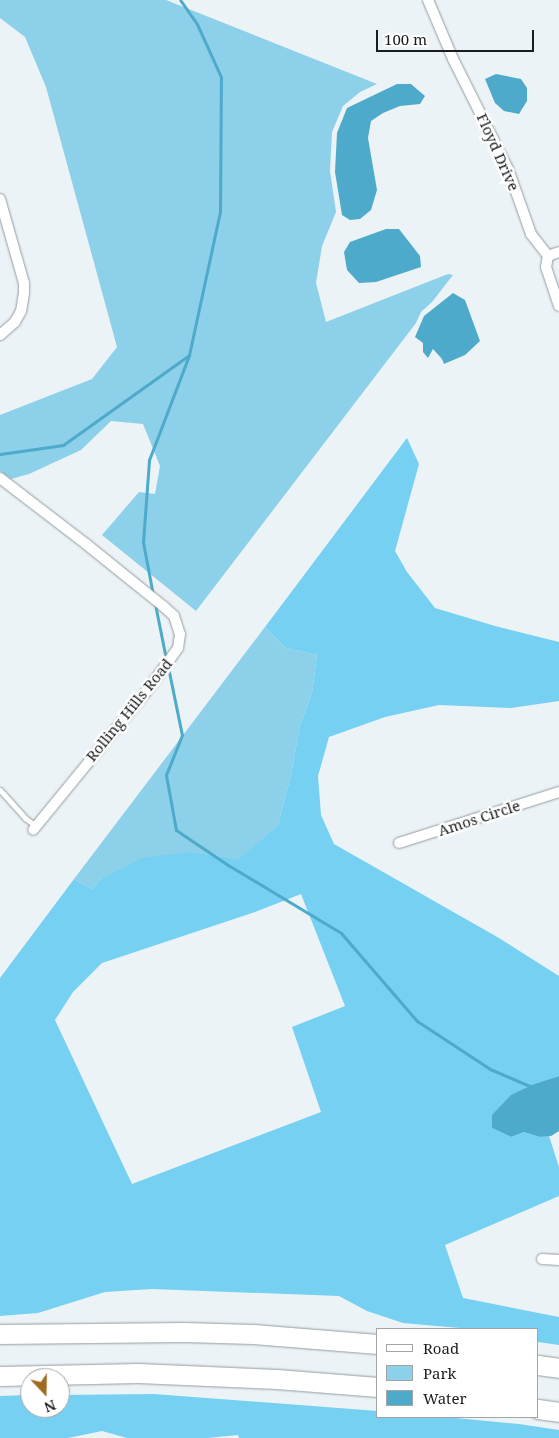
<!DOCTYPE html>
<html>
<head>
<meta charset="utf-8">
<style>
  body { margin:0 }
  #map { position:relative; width:559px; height:1438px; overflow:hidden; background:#ebf3f6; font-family:"Noto Serif",serif }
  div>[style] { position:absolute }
  .green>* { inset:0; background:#8dd0e9 }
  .forest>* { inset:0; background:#75d0f1 }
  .water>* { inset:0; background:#4daaca }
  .stream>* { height:3px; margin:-1.5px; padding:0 1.5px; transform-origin:1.5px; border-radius:1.5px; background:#4daaca }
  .roads { filter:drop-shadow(0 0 1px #959c9f) drop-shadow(0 0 1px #959c9f) }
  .lane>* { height:5px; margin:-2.5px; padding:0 2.5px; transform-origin:2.5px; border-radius:2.5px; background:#fff }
  .street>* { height:10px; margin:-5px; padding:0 5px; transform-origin:5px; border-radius:5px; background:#fff }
  .highway>* { height:19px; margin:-9.5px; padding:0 9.5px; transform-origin:9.5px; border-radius:9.5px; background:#fff }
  span { translate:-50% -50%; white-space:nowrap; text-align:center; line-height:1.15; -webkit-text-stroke:5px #fff; paint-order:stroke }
  .street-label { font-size:15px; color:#1a1d1e }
  .legend { position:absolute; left:376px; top:1328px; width:162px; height:90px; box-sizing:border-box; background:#fff; border:1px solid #a3a5a5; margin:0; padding:6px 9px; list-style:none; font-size:15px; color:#1a1d1e }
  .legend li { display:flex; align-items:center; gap:10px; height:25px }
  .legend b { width:25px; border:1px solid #a3a5a5 }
  .north { position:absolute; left:20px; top:1368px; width:50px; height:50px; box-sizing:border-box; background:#fff; border:1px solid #a3a5a5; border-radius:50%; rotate:159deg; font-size:14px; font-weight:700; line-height:20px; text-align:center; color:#1a1d1e }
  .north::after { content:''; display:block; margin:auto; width:18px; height:22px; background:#9d6c20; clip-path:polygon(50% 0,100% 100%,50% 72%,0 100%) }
  .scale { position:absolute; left:376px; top:30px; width:158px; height:22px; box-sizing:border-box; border:2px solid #1a1d1e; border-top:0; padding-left:6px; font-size:15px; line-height:18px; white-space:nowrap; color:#1a1d1e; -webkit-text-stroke:4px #fff; paint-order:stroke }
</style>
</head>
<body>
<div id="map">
  <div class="green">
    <div style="clip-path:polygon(0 0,166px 0,377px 84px,360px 92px,343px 106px,332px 132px,330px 171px,336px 212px,322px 246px,316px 283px,326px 322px,448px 274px,453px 275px,432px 302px,421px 312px,416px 323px,196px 611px,102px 535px,139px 492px,155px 494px,160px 466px,143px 424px,111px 421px,81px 450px,29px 474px,11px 479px,0 471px,0 415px,92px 379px,117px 347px,46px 87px,25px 37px,0 18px)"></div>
    <div style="clip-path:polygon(265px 627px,286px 648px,317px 655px,312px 693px,300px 725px,291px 775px,278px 825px,238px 861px,193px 852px,101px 879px,92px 889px,74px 879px)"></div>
  </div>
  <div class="forest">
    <div style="clip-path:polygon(evenodd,407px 438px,419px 464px,395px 551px,407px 572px,435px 608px,495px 626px,559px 642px,559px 701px,511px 708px,439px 705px,385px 717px,329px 737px,318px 776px,321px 815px,334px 844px,499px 938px,559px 976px,559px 1076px,534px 1084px,492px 1115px,492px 1128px,511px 1137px,524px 1132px,540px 1137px,549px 1136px,559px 1167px,559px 1196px,445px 1245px,463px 1298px,559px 1317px,559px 1345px,538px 1342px,538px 1329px,471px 1329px,403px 1323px,367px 1311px,339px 1296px,152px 1289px,105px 1292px,38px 1313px,0 1316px,0 978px,74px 879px,92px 889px,101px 879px,142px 858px,193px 852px,238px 860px,278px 825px,291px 775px,300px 725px,312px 693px,317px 655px,286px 648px,265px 627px,407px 438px,301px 894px,345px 1006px,292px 1027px,321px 1112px,132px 1184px,55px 1020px,73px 992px,102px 963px,255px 912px,301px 894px)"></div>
    <div style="clip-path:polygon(154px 1394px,378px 1411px,378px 1417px,445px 1417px,519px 1424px,559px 1430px,559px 1438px,239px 1438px,238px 1435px,207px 1438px,127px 1438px,102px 1431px,68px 1438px,0 1438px,0 1396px,30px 1395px,30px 1408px,60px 1408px,60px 1395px)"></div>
  </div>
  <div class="water">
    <div style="clip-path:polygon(496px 74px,521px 79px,527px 88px,527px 101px,519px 114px,504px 111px,495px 103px,485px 79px)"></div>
    <div style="clip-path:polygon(397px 84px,411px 84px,425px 96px,420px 104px,400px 106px,383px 113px,371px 121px,368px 138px,377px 190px,371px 210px,360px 219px,350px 220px,342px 215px,335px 172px,337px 133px,347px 108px)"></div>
    <div style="clip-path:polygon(386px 229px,399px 229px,420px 256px,421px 267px,376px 282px,359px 283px,347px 270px,344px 252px,350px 242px)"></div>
    <div style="clip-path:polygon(453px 293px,465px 300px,480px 341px,465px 355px,444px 364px,442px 359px,433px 349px,428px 358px,423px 352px,423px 343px,415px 337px,424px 316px)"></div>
    <div style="clip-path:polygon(559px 1076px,559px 1131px,551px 1136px,540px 1137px,524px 1132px,511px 1137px,492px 1128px,492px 1115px,511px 1095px,534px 1084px)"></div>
  </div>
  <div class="stream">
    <div style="left:0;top:454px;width:64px;rotate:-8.1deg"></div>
    <div style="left:63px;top:445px;width:155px;rotate:-35.5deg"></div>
    <div style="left:189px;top:355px;width:146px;rotate:-77.8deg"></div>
    <div style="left:220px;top:212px;width:135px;rotate:-89.6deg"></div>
    <div style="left:221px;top:77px;width:58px;rotate:-114.4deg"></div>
    <div style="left:197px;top:24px;width:29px;rotate:-125deg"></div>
    <div style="left:153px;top:595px;width:54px;rotate:-100.7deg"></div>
    <div style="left:143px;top:542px;width:82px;rotate:-85.8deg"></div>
    <div style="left:149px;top:460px;width:112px;rotate:-69.1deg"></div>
    <div style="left:155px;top:604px;width:56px;rotate:78.7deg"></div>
    <div style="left:168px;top:667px;width:69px;rotate:78.4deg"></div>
    <div style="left:182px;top:735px;width:43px;rotate:111.8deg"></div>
    <div style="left:166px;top:775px;width:56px;rotate:79.7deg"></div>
    <div style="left:176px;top:830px;width:63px;rotate:33.9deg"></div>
    <div style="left:228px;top:865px;width:132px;rotate:31deg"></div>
    <div style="left:341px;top:933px;width:116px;rotate:49.2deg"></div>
    <div style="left:417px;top:1021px;width:87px;rotate:33.3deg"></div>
    <div style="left:490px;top:1069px;width:46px;rotate:23.2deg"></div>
  </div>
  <div class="roads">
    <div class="lane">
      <div style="left:0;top:790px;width:38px;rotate:48deg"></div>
      <div style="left:25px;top:818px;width:14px;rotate:36deg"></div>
    </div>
    <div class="street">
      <div style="left:428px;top:0;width:64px;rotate:67deg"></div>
      <div style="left:453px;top:59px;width:123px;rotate:63.4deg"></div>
      <div style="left:508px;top:169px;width:69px;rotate:70.5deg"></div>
      <div style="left:531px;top:234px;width:28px;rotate:52deg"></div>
      <div style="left:0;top:199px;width:87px;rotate:74.1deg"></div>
      <div style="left:24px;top:283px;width:10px;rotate:90deg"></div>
      <div style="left:24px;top:293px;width:18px;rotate:99deg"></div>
      <div style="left:21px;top:311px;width:13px;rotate:119deg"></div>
      <div style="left:15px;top:322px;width:20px;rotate:139deg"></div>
      <div style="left:548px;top:256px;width:11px;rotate:100deg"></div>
      <div style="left:546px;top:267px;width:41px;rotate:71.6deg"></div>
      <div style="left:548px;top:256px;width:12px;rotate:-20deg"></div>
      <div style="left:0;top:478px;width:108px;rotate:37.5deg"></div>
      <div style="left:86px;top:544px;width:99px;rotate:38.8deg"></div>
      <div style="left:163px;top:606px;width:15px;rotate:42deg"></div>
      <div style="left:174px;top:616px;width:19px;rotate:72deg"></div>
      <div style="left:180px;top:634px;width:14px;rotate:98deg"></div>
      <div style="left:178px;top:648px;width:54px;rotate:126deg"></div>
      <div style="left:146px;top:692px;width:178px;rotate:129.3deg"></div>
      <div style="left:399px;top:843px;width:168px;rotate:-17.7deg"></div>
      <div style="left:542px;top:1259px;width:17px;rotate:3deg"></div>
    </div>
    <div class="highway">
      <div style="left:0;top:1334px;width:184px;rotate:-0.6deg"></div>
      <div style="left:184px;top:1332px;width:69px;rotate:1.7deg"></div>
      <div style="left:253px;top:1334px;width:125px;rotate:4.6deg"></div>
      <div style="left:538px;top:1365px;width:21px;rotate:8deg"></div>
      <div style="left:0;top:1376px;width:138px;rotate:-1.2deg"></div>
      <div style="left:138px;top:1373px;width:139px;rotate:2.5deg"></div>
      <div style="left:277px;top:1379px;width:101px;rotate:4.5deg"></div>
      <div style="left:538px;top:1409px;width:21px;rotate:8deg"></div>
    </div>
  </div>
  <div class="street-label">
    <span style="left:498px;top:152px;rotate:66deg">Floyd Drive</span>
    <span style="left:129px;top:710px;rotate:-51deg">Rolling Hills Road</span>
    <span style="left:479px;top:818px;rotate:-18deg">Amos Circle</span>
  </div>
  <ul class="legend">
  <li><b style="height:6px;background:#fff"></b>Road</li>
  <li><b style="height:14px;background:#8dd0e9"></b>Park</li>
  <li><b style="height:14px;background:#4daaca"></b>Water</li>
  </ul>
  <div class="north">N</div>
  <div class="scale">100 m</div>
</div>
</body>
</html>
